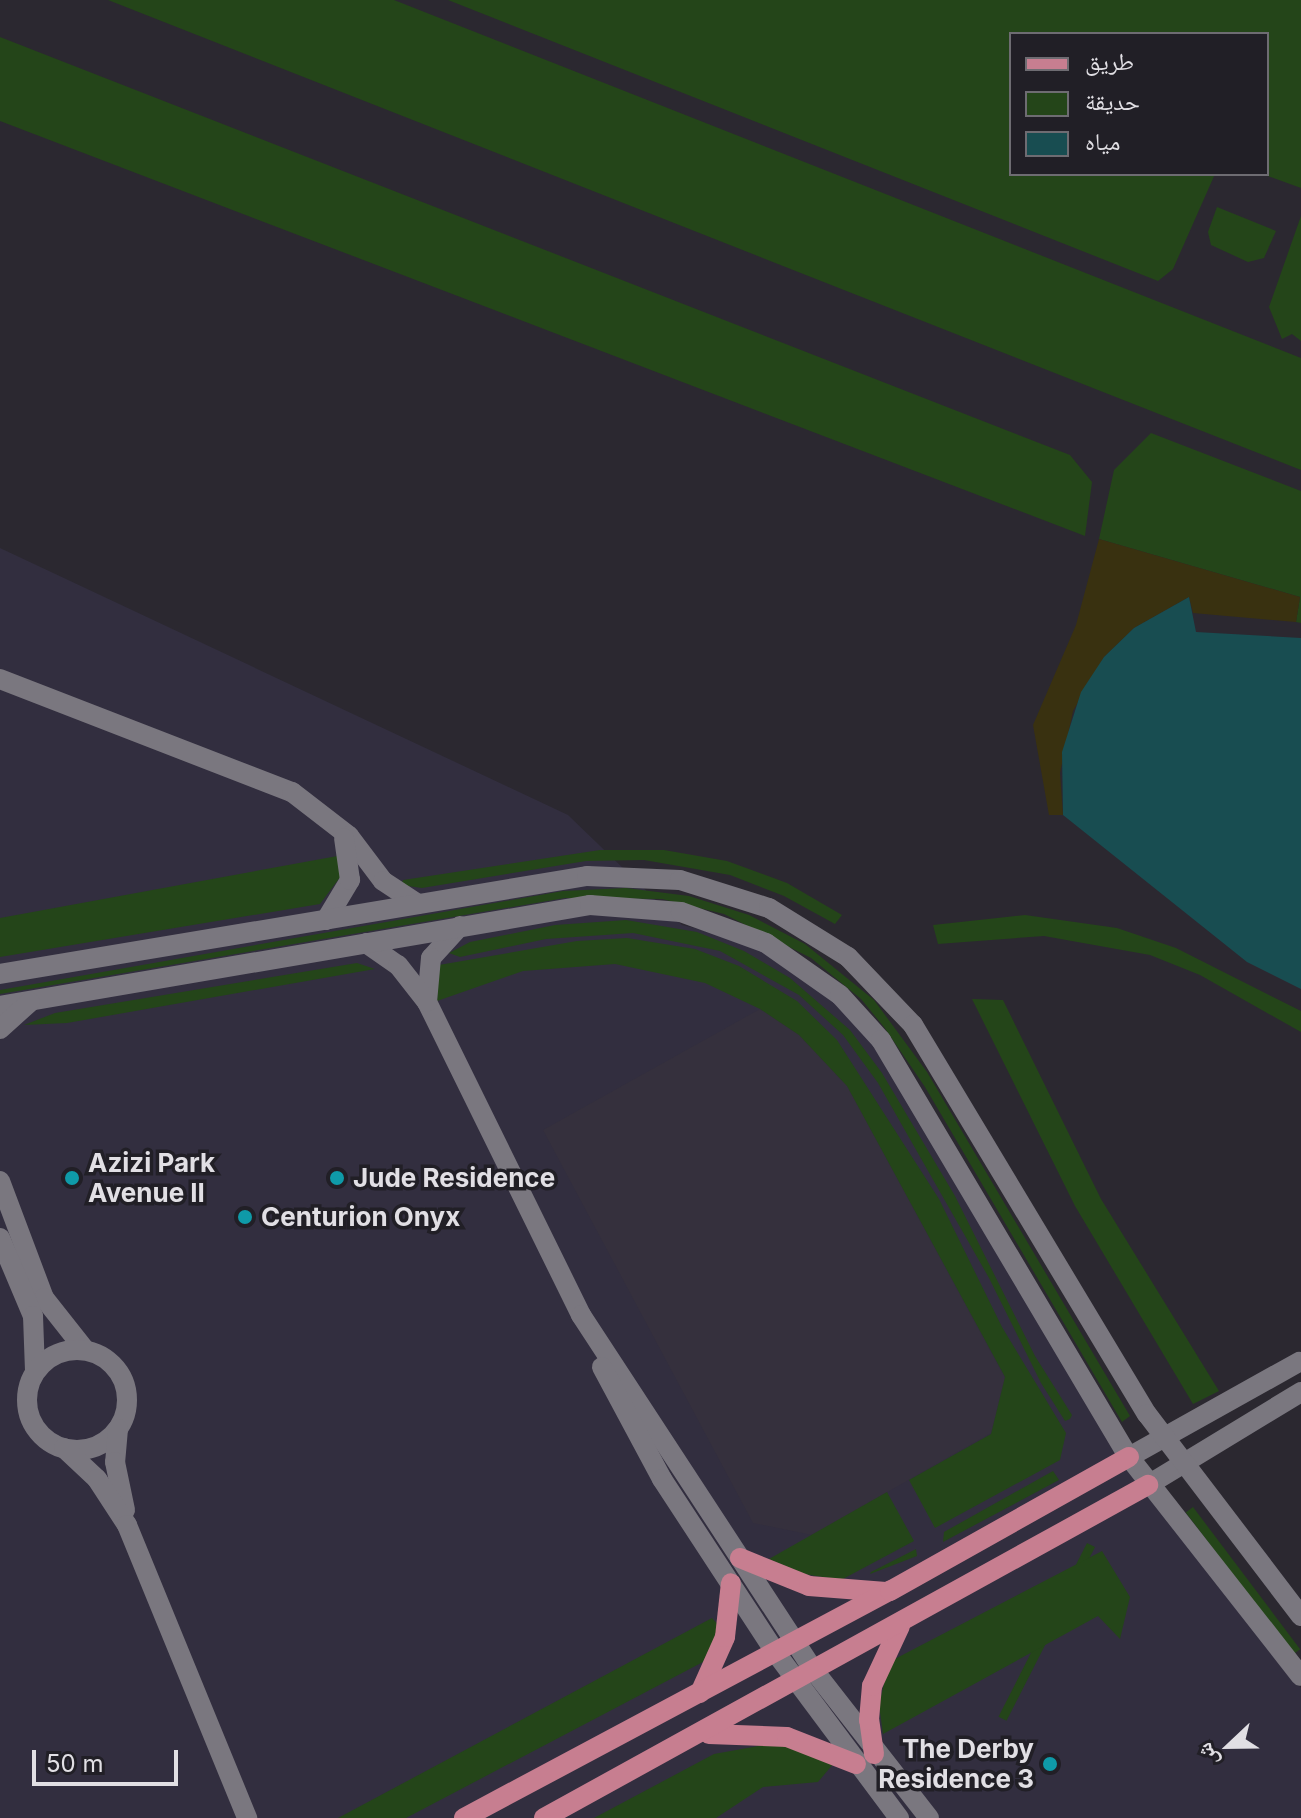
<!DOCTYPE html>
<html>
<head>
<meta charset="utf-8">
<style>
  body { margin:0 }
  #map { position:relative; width:1301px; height:1818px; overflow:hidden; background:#2b2830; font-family:Inter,"Noto Naskh Arabic",sans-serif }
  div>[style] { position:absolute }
  .commercial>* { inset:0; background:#322e3f }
  .built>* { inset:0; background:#35303d }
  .green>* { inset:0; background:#244519; transform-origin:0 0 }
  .sand>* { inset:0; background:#393110 }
  .water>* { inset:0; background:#184d51 }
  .minor>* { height:20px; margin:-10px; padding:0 10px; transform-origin:10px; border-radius:10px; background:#7a777f }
  .minor>.ring { margin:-10px; padding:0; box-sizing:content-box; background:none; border:20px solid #7a777f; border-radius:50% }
  .tertiary>* { height:20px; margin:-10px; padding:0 10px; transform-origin:10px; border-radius:10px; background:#7a777f }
  .primary>* { height:20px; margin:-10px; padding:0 10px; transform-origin:10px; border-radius:10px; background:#c77e90 }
  .dots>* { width:22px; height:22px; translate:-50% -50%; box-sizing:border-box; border:4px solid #211f26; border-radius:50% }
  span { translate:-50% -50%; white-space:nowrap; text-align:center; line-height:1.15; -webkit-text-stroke:7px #211f26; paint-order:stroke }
  .poi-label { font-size:26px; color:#e1dfe4; font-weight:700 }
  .left { translate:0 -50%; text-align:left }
  .right { translate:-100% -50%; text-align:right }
  .legend { position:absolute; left:1009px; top:32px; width:260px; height:144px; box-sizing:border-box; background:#211f26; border:2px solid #6e6c72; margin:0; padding:10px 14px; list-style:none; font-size:24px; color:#e1dfe4 }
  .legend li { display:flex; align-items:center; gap:16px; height:40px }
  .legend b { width:40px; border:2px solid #6e6c72 }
  .north { position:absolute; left:1189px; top:1706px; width:80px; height:80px; -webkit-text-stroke:6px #211f26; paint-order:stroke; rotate:248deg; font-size:22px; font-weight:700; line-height:32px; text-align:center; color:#e1dfe4 }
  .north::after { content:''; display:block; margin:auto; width:28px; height:36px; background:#e1dfe4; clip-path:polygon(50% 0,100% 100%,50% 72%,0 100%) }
  .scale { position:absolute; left:32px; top:1750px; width:146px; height:36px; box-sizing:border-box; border:4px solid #e1dfe4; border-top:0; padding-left:10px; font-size:24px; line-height:28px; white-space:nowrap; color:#e1dfe4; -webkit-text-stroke:6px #211f26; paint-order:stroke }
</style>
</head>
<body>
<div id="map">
  <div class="commercial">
    <div style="clip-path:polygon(0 548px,568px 815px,682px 925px,733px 937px,790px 965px,848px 1007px,1219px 1582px,1301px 1688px,1301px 1818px,0 1818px)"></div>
  </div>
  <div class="built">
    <div style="clip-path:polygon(760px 1009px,799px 1035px,847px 1086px,1005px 1378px,991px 1433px,812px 1535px,753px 1523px,543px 1130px)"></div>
  </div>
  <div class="green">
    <div style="clip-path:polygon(108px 0,394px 0,1301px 358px,1301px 470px)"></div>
    <div style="clip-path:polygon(448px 0,1301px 0,1301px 188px,1262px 174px,1267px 174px,1267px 34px,1011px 34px,1011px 174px,1215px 174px,1173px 269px,1158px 281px)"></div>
    <div style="clip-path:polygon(0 37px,1070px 455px,1092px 482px,1085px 536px,0 121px)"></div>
    <div style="clip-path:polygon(1217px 207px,1276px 231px,1264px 258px,1248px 262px,1211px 245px,1208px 232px)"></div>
    <div style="clip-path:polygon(1301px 216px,1301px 341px,1292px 334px,1282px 339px,1269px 307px)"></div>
    <div style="clip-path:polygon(1151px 433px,1301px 491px,1301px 623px,1296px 622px,1300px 597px,1099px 539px,1114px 470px)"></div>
    <div style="clip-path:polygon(600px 850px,664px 850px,727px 861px,787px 883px,842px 915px,835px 924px,784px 896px,730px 875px,644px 860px,586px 861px,422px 888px,401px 885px,403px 880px)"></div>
    <div style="clip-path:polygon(343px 855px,344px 872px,320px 904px,0 957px,0 918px)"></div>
    <div style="clip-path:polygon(626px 888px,689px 896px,749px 915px,805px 944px,874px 1000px,927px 1072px,1130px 1416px,1122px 1422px,925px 1087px,884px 1027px,861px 999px,811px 958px,724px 914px,662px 899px,565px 898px,0 994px,0 990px,563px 891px)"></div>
    <div style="clip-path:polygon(1025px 915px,1117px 928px,1176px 948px,1301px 1011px,1301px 1032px,1200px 975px,1150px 955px,1044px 936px,938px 944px,933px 925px)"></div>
    <div style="clip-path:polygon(626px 920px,697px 932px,744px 951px,790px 978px,850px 1030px,882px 1073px,955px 1196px,1035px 1356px,1072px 1415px,1070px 1419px,1065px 1421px,1041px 1383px,989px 1278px,878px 1083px,843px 1035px,799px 995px,720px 951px,633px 933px,546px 939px,460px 957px,449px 953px,470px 942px,555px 925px)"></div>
    <div style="clip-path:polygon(627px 938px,695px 949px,739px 966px,797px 1001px,837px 1040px,939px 1199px,1002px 1327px,1066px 1433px,1060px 1460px,935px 1528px,909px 1480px,991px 1434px,1005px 1377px,847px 1086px,799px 1035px,760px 1009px,705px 983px,615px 964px,523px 971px,437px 1001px,439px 965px,577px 941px)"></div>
    <div style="clip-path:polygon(357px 963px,375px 969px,67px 1023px,24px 1025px,55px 1013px)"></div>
    <div style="clip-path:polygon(972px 999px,1003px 1000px,1101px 1199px,1219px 1391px,1193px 1404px,1075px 1206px)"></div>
    <div style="clip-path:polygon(1053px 1471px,1059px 1480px,943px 1542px,944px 1532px)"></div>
    <div style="clip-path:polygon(887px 1492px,914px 1541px,841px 1580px,804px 1574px,769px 1559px)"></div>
    <div style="left:1193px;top:1507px;width:178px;height:9px;rotate:53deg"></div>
    <div style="left:1087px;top:1543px;width:9px;height:195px;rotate:27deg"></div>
    <div style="clip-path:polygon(916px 1549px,917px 1556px,870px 1574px,871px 1572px)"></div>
    <div style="clip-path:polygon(1102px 1551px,1130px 1597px,1120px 1639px,1098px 1616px,883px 1734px,879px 1705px,889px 1662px)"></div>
    <div style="clip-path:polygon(712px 1618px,720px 1627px,703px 1662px,406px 1818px,338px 1818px)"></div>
    <div style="clip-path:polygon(775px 1743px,834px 1763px,818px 1782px,763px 1787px,716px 1818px,594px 1818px,714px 1754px)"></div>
  </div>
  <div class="sand">
    <div style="clip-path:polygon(1099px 539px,1300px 597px,1296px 622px,1193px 613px,1189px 597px,1134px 628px,1104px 657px,1073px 711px,1060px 773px,1063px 815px,1049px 815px,1033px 725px,1076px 625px)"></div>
  </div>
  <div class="water">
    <div style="clip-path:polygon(1189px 597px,1196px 632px,1301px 638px,1301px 989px,1247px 962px,1063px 815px,1062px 752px,1081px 692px,1104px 657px,1134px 628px)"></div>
  </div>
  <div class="minor">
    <div style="left:0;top:679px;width:313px;rotate:21.2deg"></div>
    <div style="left:292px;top:792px;width:72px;rotate:37.7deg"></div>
    <div style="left:349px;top:836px;width:56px;rotate:52.9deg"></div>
    <div style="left:383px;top:881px;width:42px;rotate:33.3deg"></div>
    <div style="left:326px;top:920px;width:47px;rotate:-59deg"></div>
    <div style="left:350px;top:880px;width:42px;rotate:-98.1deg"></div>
    <div style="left:460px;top:926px;width:43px;rotate:132.2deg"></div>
    <div style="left:431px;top:958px;width:44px;rotate:95.2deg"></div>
    <div style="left:427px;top:1002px;width:349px;rotate:63.8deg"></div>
    <div style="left:581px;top:1315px;width:427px;rotate:56.8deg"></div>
    <div style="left:815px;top:1672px;width:185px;rotate:52deg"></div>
    <div style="left:366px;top:943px;width:39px;rotate:35deg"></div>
    <div style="left:398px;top:965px;width:47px;rotate:51.9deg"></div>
    <div style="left:0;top:1181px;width:125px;rotate:69.4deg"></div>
    <div style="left:44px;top:1298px;width:66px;rotate:51.7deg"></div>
    <div style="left:0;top:1238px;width:85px;rotate:67.1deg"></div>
    <div style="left:33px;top:1316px;width:54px;rotate:87.9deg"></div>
    <div class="ring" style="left:27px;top:1350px;width:80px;height:80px"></div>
    <div style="left:602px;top:1367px;width:127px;rotate:61.8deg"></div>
    <div style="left:662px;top:1479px;width:208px;rotate:56.8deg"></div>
    <div style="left:776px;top:1653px;width:206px;rotate:53.3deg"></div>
    <div style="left:118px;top:1429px;width:33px;rotate:95deg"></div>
    <div style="left:115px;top:1462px;width:49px;rotate:78.2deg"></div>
    <div style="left:64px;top:1448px;width:45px;rotate:43.2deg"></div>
    <div style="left:97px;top:1479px;width:55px;rotate:56.9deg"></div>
    <div style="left:127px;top:1525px;width:317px;rotate:67.7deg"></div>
    <div style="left:1129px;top:1457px;width:195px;rotate:-29.2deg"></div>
    <div style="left:1148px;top:1485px;width:179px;rotate:-31.3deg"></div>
  </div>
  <div class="tertiary">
    <div style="left:0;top:974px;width:595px;rotate:-9.48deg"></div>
    <div style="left:587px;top:876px;width:93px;rotate:2.5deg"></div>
    <div style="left:680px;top:880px;width:93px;rotate:17.5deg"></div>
    <div style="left:769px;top:908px;width:93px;rotate:31.8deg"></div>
    <div style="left:848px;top:957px;width:94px;rotate:46.3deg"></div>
    <div style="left:913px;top:1025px;width:454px;rotate:59deg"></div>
    <div style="left:1147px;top:1414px;width:254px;rotate:52.7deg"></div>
    <div style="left:0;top:1006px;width:599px;rotate:-9.71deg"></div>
    <div style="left:590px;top:905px;width:91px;rotate:4.4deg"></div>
    <div style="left:681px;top:912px;width:90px;rotate:20deg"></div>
    <div style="left:766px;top:943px;width:90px;rotate:35.1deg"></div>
    <div style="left:840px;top:995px;width:61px;rotate:47.7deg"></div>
    <div style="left:881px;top:1040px;width:485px;rotate:59.3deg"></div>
    <div style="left:1129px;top:1457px;width:278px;rotate:51.9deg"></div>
    <div style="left:0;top:1029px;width:40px;rotate:-42deg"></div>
  </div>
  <div class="primary">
    <div style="left:740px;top:1558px;width:74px;rotate:22.1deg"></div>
    <div style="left:809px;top:1586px;width:77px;rotate:4.5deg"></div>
    <div style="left:700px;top:1693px;width:61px;rotate:-65.9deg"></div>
    <div style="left:725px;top:1637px;width:54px;rotate:-83.7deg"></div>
    <div style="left:709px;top:1734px;width:78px;rotate:2.2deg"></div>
    <div style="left:787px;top:1737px;width:74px;rotate:21.4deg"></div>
    <div style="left:874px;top:1754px;width:34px;rotate:-98deg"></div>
    <div style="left:869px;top:1720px;width:34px;rotate:-85deg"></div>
    <div style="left:872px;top:1686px;width:66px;rotate:-65deg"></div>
    <div style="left:464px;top:1818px;width:483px;rotate:-28.1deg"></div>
    <div style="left:890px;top:1591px;width:274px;rotate:-29.3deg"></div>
    <div style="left:544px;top:1818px;width:690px;rotate:-28.87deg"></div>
  </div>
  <div class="dots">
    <div style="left:72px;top:1178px;background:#0f9aa8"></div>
    <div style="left:337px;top:1178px;background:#0f9aa8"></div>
    <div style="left:245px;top:1217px;background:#0f9aa8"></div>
    <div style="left:1050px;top:1764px;background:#0f9aa8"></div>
  </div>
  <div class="poi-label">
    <span class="left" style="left:88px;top:1178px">Azizi Park<br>Avenue II</span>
    <span class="left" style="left:353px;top:1178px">Jude Residence</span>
    <span class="left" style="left:261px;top:1217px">Centurion Onyx</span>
    <span class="right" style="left:1034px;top:1764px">The Derby<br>Residence 3</span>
  </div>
  <ul class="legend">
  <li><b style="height:10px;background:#c77e90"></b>طريق</li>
  <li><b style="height:22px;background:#244519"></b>حديقة</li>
  <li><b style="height:22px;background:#184d51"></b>مياه</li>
  </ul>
  <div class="north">ش</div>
  <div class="scale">50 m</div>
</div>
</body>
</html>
